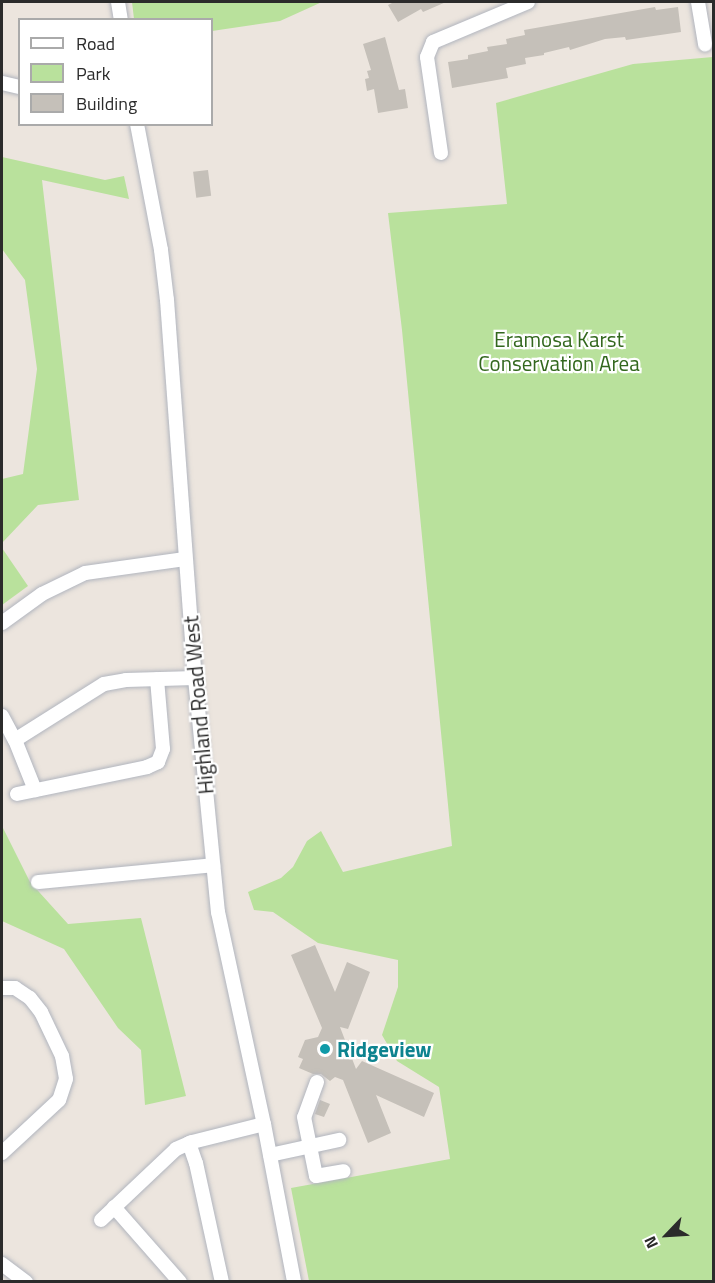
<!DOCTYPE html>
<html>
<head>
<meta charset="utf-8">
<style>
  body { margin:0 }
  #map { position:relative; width:715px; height:1283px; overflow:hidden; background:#ece5de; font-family:"Titillium Web",sans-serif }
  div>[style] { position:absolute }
  .green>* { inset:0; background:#b9e19c }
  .building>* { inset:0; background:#c5c0b9; transform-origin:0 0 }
  .roads { filter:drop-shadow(0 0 2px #b1b5be) drop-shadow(0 0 2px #b1b5be) }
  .minor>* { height:14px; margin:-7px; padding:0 7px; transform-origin:7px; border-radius:7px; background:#fff }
  .dots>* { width:16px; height:16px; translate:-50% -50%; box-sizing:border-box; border:3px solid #fff; border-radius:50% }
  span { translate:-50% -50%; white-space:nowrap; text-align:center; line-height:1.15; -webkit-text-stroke:4.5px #fff; paint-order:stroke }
  .park-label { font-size:21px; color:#32671d }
  .street-label { font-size:21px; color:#2b2b2b }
  .culture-label { font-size:21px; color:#0d838f; font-weight:700 }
  .left { translate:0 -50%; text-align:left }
  .frame { position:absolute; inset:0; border:3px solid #2b2b2b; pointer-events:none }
  .legend { position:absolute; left:18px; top:18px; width:195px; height:108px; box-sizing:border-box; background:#fff; border:2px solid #aaa; margin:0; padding:8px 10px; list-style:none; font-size:18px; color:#2b2b2b }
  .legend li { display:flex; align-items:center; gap:12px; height:30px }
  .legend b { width:30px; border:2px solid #aaa }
  .north { position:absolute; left:637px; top:1205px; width:60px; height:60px; -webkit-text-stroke:4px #fff; paint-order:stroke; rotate:245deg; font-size:16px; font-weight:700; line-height:24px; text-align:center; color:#2b2b2b }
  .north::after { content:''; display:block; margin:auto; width:21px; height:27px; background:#2b2b2b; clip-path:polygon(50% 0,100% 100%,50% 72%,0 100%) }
</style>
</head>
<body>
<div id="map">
  <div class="green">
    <div style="clip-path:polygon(132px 2px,322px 2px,280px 21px,212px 31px,212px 20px,134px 19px)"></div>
    <div style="clip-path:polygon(713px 57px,713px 1281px,309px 1281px,291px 1188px,450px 1159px,439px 1087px,397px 1061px,382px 1035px,398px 987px,398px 960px,318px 943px,273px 912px,254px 910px,248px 892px,281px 878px,293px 867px,307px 841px,321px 831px,343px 872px,452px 846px,402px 330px,388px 213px,507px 204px,496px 103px,633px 64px)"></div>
    <div style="clip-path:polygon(2px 157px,105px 180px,124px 176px,129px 199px,42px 180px,79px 500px,38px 505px,2px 543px,2px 479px,23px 474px,37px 369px,25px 280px,2px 249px)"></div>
    <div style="clip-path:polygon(2px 548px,28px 586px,2px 605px)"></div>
    <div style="clip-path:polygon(2px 826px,30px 882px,68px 924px,141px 918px,186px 1096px,145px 1105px,141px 1050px,118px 1028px,64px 949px,2px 921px)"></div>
  </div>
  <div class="building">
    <div style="clip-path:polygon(394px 2px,446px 2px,423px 12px,421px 9px,398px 22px,388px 5px)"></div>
    <div style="clip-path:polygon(655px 7px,656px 10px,678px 7px,681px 32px,626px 40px,625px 37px,605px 39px,570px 50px,569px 47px,544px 53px,544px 55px,525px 58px,526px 64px,506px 68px,508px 78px,452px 88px,448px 62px,468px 59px,468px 55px,488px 51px,487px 47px,507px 44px,506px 39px,525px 35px,524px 30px)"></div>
    <div style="clip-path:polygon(385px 37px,399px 90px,405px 89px,408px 108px,378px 113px,374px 89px,367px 91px,365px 79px,369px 78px,367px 71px,371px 70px,363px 44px)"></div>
    <div style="left:208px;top:170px;width:26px;height:15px;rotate:83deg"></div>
    <div style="clip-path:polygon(315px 945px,335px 992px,347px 962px,370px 972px,348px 1029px,340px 1027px,356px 1069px,362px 1061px,434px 1093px,424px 1117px,376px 1095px,391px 1133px,368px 1143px,343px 1080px,335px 1077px,330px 1081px,321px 1074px,313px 1074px,299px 1068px,303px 1059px,298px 1057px,305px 1040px,318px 1037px,322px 1028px,291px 955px)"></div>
    <div style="clip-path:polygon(320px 1100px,330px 1104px,324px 1117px,315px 1114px)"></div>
  </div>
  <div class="roads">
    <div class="minor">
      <div style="left:118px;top:2px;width:18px;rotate:81deg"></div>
      <div style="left:698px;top:2px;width:43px;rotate:80.5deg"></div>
      <div style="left:2px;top:83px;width:18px;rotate:13deg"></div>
      <div style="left:137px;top:124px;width:128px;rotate:79.2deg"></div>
      <div style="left:161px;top:250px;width:50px;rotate:83.2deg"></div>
      <div style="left:167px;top:300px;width:379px;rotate:85.8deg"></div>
      <div style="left:195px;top:678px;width:235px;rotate:84.4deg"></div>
      <div style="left:218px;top:912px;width:217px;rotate:77.8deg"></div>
      <div style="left:264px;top:1124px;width:161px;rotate:79.2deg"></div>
      <div style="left:441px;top:153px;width:97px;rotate:-98.3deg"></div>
      <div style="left:427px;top:57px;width:16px;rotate:-68deg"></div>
      <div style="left:433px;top:42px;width:103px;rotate:-22.8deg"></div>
      <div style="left:2px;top:623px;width:49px;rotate:-35.9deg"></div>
      <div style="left:42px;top:594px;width:48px;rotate:-26deg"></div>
      <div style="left:85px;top:573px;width:101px;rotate:-8deg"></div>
      <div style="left:2px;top:716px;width:27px;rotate:62deg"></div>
      <div style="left:15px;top:740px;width:54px;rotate:68.2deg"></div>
      <div style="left:15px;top:740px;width:105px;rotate:-32.2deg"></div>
      <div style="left:104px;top:684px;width:22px;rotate:-10deg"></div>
      <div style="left:126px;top:680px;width:69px;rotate:-1.7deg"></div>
      <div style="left:17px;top:794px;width:133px;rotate:-11.7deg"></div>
      <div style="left:147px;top:767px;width:12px;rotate:-24deg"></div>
      <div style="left:158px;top:762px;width:14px;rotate:-69deg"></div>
      <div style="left:163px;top:749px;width:70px;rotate:-94.9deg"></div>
      <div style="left:38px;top:882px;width:176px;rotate:-5.5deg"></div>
      <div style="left:2px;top:988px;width:13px"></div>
      <div style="left:15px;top:988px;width:18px;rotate:34deg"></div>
      <div style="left:30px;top:998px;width:18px;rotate:52deg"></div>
      <div style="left:41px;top:1012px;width:49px;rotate:64.5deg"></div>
      <div style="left:62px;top:1056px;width:23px;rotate:80deg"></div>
      <div style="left:66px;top:1079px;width:22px;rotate:108deg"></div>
      <div style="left:59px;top:1100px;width:78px;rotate:137.1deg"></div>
      <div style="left:317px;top:1082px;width:37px;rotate:110deg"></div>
      <div style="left:304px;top:1117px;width:60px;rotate:78.5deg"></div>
      <div style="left:316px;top:1176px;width:28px;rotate:-10deg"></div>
      <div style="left:189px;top:1143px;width:21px;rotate:71deg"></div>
      <div style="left:196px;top:1163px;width:122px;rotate:77.7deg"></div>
      <div style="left:270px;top:1155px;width:71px;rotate:-12.3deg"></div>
      <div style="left:114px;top:1207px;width:100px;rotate:48.7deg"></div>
      <div style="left:101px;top:1220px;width:103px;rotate:-43.4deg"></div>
      <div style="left:176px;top:1149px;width:17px;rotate:-24deg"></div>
      <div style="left:192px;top:1142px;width:74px;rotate:-14deg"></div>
      <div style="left:2px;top:1264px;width:30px;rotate:37deg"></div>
    </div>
  </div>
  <div class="dots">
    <div style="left:325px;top:1049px;background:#0f9aa8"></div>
  </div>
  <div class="park-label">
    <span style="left:559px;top:351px">Eramosa Karst<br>Conservation Area</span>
  </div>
  <div class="street-label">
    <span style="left:198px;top:705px;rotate:-95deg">Highland Road West</span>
  </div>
  <div class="culture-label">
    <span class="left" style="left:337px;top:1049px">Ridgeview</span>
  </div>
  <div class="frame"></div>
  <ul class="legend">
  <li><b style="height:8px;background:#fff"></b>Road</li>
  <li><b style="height:16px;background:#b9e19c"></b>Park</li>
  <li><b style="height:16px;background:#c5c0b9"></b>Building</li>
  </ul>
  <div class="north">N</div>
</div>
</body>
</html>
